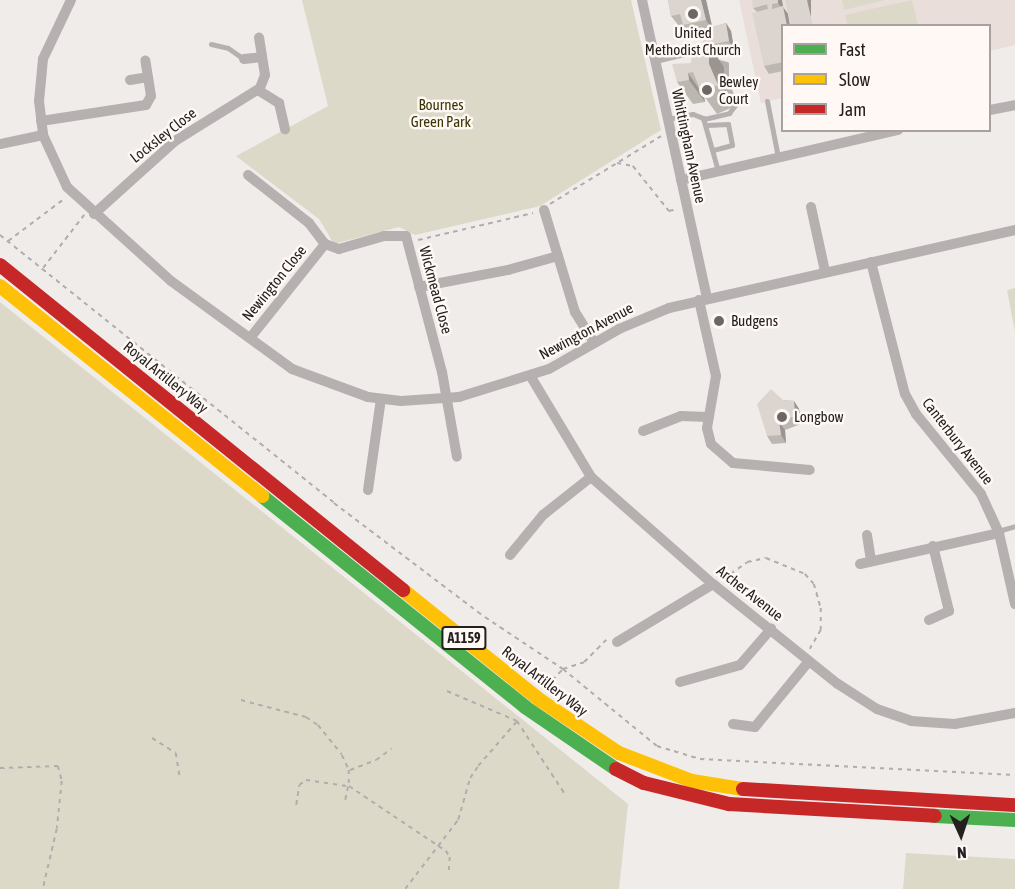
<!DOCTYPE html>
<html>
<head>
<meta charset="utf-8">
<style>
  body { margin:0 }
  #map { position:relative; width:1015px; height:889px; overflow:hidden; background:#f0ecea; font-family:"Asap Condensed",sans-serif }
  div>[style] { position:absolute }
  .built>* { inset:0; background:#e9ded9 }
  .green>* { inset:0; background:#dcd9c9 }
  .path>* { height:1.5px; margin-top:-0.75px; transform-origin:0; background:repeating-linear-gradient(90deg,#b2adad 0 4.5px,transparent 0 9px) }
  .lane>* { height:5px; margin:-2.5px; padding:0 2.5px; transform-origin:2.5px; border-radius:2.5px; background:#b7b0b0 }
  .street>* { height:10px; margin:-5px; padding:0 5px; transform-origin:5px; border-radius:5px; background:#b7b0b0 }
  .fast>* { height:14px; margin:-7px; padding:0 7px; transform-origin:7px; border-radius:7px; background:#4caf50 }
  .slow>* { height:14px; margin:-7px; padding:0 7px; transform-origin:7px; border-radius:7px; background:#ffc107 }
  .jam>* { height:14px; margin:-7px; padding:0 7px; transform-origin:7px; border-radius:7px; background:#c62828 }
  .wall>* { inset:0; background:#bdb7b2 }
  .shaded-wall>* { inset:0; background:#9a9591; transform-origin:0 0 }
  .building>* { inset:0; background:#dcd5cf }
  .dots>* { width:16px; height:16px; translate:-50% -50%; box-sizing:border-box; border:3px solid #fff8f5; border-radius:50% }
  span { translate:-50% -50%; white-space:nowrap; text-align:center; line-height:1.15; -webkit-text-stroke:5px #fff8f5; paint-order:stroke }
  .shield-label span { padding:2px 4px; background:#fff8f5; border:2px solid; border-radius:4px; -webkit-text-stroke-width:0 }
  .shield-label { font-size:14px; color:#23201f; font-weight:700 }
  .poi-label { font-size:15px; color:#23201f }
  .left { translate:0 -50%; text-align:left }
  .park-label { font-size:15px; color:#393505 }
  .street-label { font-size:15px; color:#23201f }
  .legend { position:absolute; left:781px; top:24px; width:210px; height:108px; box-sizing:border-box; background:#fff8f5; border:2px solid #a7a29f; margin:0; padding:8px 10px; list-style:none; font-size:18px; color:#23201f }
  .legend li { display:flex; align-items:center; gap:12px; height:30px }
  .legend b { width:30px; border:2px solid #a7a29f }
  .north { position:absolute; left:931px; top:805px; width:60px; height:60px; -webkit-text-stroke:4px #fff8f5; paint-order:stroke; rotate:177deg; font-size:16px; font-weight:700; line-height:24px; text-align:center; color:#23201f }
  .north::after { content:''; display:block; margin:auto; width:21px; height:27px; background:#23201f; clip-path:polygon(50% 0,100% 100%,50% 72%,0 100%) }
</style>
</head>
<body>
<div id="map">
  <div class="built">
    <div style="clip-path:polygon(739px 0,1015px 0,1015px 45px,990px 51px,990px 26px,782px 26px,782px 98px,761px 103px)"></div>
  </div>
  <div class="green">
    <div style="clip-path:polygon(302px 0,631px 0,661px 130px,540px 206px,415px 235px,399px 227px,334px 244px,319px 219px,236px 156px,328px 106px)"></div>
    <div style="clip-path:polygon(842px 0,885px 0,844px 10px)"></div>
    <div style="clip-path:polygon(912px 0,918px 25px,848px 25px,845px 15px)"></div>
    <div style="clip-path:polygon(1015px 288px,1015px 332px,1007px 290px)"></div>
    <div style="clip-path:polygon(0 302px,628px 804px,619px 889px,0 889px)"></div>
    <div style="clip-path:polygon(906px 853px,1015px 859px,1015px 889px,903px 889px)"></div>
  </div>
  <div class="path">
    <div style="left:617px;top:163px;width:16px;rotate:11deg"></div>
    <div style="left:633px;top:166px;width:58px;rotate:51.3deg"></div>
    <div style="left:669px;top:211px;width:8px;rotate:-14deg"></div>
    <div style="left:550px;top:204px;width:130px;rotate:-31.5deg"></div>
    <div style="left:0;top:235px;width:428px;rotate:38.7deg"></div>
    <div style="left:334px;top:503px;width:189px;rotate:37.1deg"></div>
    <div style="left:485px;top:617px;width:94px;rotate:33.7deg"></div>
    <div style="left:563px;top:669px;width:122px;rotate:39.3deg"></div>
    <div style="left:657px;top:746px;width:45px;rotate:16.8deg"></div>
    <div style="left:700px;top:759px;width:315px;rotate:2.9deg"></div>
    <div style="left:418px;top:240px;width:118px;rotate:-13.2deg"></div>
    <div style="left:8px;top:241px;width:70px;rotate:-36.9deg"></div>
    <div style="left:43px;top:268px;width:67px;rotate:-52.3deg"></div>
    <div style="left:723px;top:579px;width:29px;rotate:-35deg"></div>
    <div style="left:747px;top:562px;width:19px;rotate:-12deg"></div>
    <div style="left:766px;top:558px;width:42px;rotate:22.3deg"></div>
    <div style="left:805px;top:574px;width:13px;rotate:48deg"></div>
    <div style="left:814px;top:584px;width:25px;rotate:74deg"></div>
    <div style="left:821px;top:608px;width:22px;rotate:90deg"></div>
    <div style="left:821px;top:630px;width:22px;rotate:120deg"></div>
    <div style="left:546px;top:687px;width:25px;rotate:-47deg"></div>
    <div style="left:563px;top:669px;width:22px;rotate:-18deg"></div>
    <div style="left:584px;top:662px;width:34px;rotate:-45deg"></div>
    <div style="left:447px;top:691px;width:76px;rotate:23.2deg"></div>
    <div style="left:517px;top:721px;width:87px;rotate:56.7deg"></div>
    <div style="left:241px;top:700px;width:67px;rotate:14.7deg"></div>
    <div style="left:306px;top:717px;width:14px;rotate:34deg"></div>
    <div style="left:318px;top:725px;width:38px;rotate:51deg"></div>
    <div style="left:342px;top:755px;width:17px;rotate:65deg"></div>
    <div style="left:349px;top:770px;width:16px;rotate:90deg"></div>
    <div style="left:349px;top:786px;width:117px;rotate:33.8deg"></div>
    <div style="left:446px;top:851px;width:7px;rotate:56deg"></div>
    <div style="left:450px;top:857px;width:14px;rotate:94deg"></div>
    <div style="left:152px;top:738px;width:28px;rotate:32deg"></div>
    <div style="left:176px;top:753px;width:24px;rotate:81deg"></div>
    <div style="left:0;top:768px;width:58px;rotate:-2deg"></div>
    <div style="left:58px;top:766px;width:16px;rotate:75deg"></div>
    <div style="left:62px;top:781px;width:48px;rotate:95.9deg"></div>
    <div style="left:57px;top:829px;width:62px;rotate:103.1deg"></div>
    <div style="left:350px;top:770px;width:28px;rotate:-21deg"></div>
    <div style="left:376px;top:760px;width:19px;rotate:-36deg"></div>
    <div style="left:345px;top:800px;width:14px;rotate:-78deg"></div>
    <div style="left:296px;top:805px;width:20px;rotate:-81deg"></div>
    <div style="left:299px;top:785px;width:9px;rotate:-36deg"></div>
    <div style="left:306px;top:780px;width:41px;rotate:8.3deg"></div>
    <div style="left:405px;top:889px;width:87px;rotate:-52.5deg"></div>
    <div style="left:458px;top:820px;width:44px;rotate:-74.1deg"></div>
    <div style="left:470px;top:778px;width:14px;rotate:-56deg"></div>
    <div style="left:478px;top:766px;width:61px;rotate:-49deg"></div>
  </div>
  <div class="lane">
    <div style="left:211px;top:44px;width:17px;rotate:13deg"></div>
    <div style="left:228px;top:48px;width:19px;rotate:35deg"></div>
    <div style="left:655px;top:61px;width:43px;rotate:-13.4deg"></div>
    <div style="left:767px;top:101px;width:57px;rotate:78.9deg"></div>
    <div style="left:667px;top:119px;width:26px;rotate:-11deg"></div>
    <div style="left:693px;top:114px;width:11px;rotate:22deg"></div>
    <div style="left:703px;top:118px;width:55px;rotate:74.2deg"></div>
    <div style="left:704px;top:119px;width:26px;rotate:-13deg"></div>
    <div style="left:729px;top:113px;width:11px;rotate:-52deg"></div>
    <div style="left:736px;top:104px;width:22px;rotate:-117deg"></div>
    <div style="left:726px;top:84px;width:20px;rotate:-90deg"></div>
    <div style="left:726px;top:64px;width:15px;rotate:-164deg"></div>
    <div style="left:707px;top:125px;width:21px;rotate:-3deg"></div>
    <div style="left:728px;top:124px;width:21px;rotate:79deg"></div>
    <div style="left:732px;top:145px;width:20px;rotate:165deg"></div>
    <div style="left:998px;top:531px;width:18px;rotate:-16deg"></div>
  </div>
  <div class="street">
    <div style="left:71px;top:0;width:65px;rotate:115.4deg"></div>
    <div style="left:43px;top:59px;width:42px;rotate:95.4deg"></div>
    <div style="left:39px;top:101px;width:34px;rotate:83deg"></div>
    <div style="left:43px;top:135px;width:57px;rotate:65.2deg"></div>
    <div style="left:67px;top:187px;width:140px;rotate:42.1deg"></div>
    <div style="left:171px;top:281px;width:150px;rotate:36deg"></div>
    <div style="left:292px;top:369px;width:81px;rotate:20.2deg"></div>
    <div style="left:368px;top:397px;width:33px;rotate:7deg"></div>
    <div style="left:401px;top:401px;width:58px;rotate:-3.9deg"></div>
    <div style="left:459px;top:397px;width:94px;rotate:-17.3deg"></div>
    <div style="left:549px;top:369px;width:81px;rotate:-29.7deg"></div>
    <div style="left:619px;top:329px;width:54px;rotate:-22.8deg"></div>
    <div style="left:669px;top:308px;width:355px;rotate:-12.7deg"></div>
    <div style="left:642px;top:0;width:305px;rotate:77.7deg"></div>
    <div style="left:244px;top:59px;width:18px;rotate:-6deg"></div>
    <div style="left:130px;top:80px;width:18px;rotate:-9deg"></div>
    <div style="left:258px;top:90px;width:25px;rotate:32deg"></div>
    <div style="left:279px;top:103px;width:27px;rotate:77deg"></div>
    <div style="left:990px;top:110px;width:25px;rotate:-11deg"></div>
    <div style="left:41px;top:121px;width:106px;rotate:-8.7deg"></div>
    <div style="left:146px;top:105px;width:10px;rotate:-61deg"></div>
    <div style="left:151px;top:96px;width:36px;rotate:-99deg"></div>
    <div style="left:0;top:144px;width:44px;rotate:-11.8deg"></div>
    <div style="left:248px;top:175px;width:78px;rotate:38.2deg"></div>
    <div style="left:309px;top:223px;width:26px;rotate:53deg"></div>
    <div style="left:325px;top:244px;width:120px;rotate:128.6deg"></div>
    <div style="left:681px;top:180px;width:223px;rotate:-13deg"></div>
    <div style="left:811px;top:207px;width:66px;rotate:77.7deg"></div>
    <div style="left:544px;top:210px;width:107px;rotate:73.1deg"></div>
    <div style="left:575px;top:312px;width:36px;rotate:58deg"></div>
    <div style="left:94px;top:214px;width:109px;rotate:-42deg"></div>
    <div style="left:175px;top:141px;width:100px;rotate:-31.9deg"></div>
    <div style="left:260px;top:88px;width:14px;rotate:-69deg"></div>
    <div style="left:265px;top:75px;width:38px;rotate:-99deg"></div>
    <div style="left:325px;top:244px;width:15px;rotate:20deg"></div>
    <div style="left:339px;top:249px;width:47px;rotate:-16.1deg"></div>
    <div style="left:384px;top:236px;width:22px"></div>
    <div style="left:406px;top:236px;width:141px;rotate:75.2deg"></div>
    <div style="left:442px;top:372px;width:86px;rotate:80deg"></div>
    <div style="left:871px;top:262px;width:136px;rotate:75.6deg"></div>
    <div style="left:905px;top:394px;width:23px;rotate:61deg"></div>
    <div style="left:916px;top:414px;width:103px;rotate:50.9deg"></div>
    <div style="left:981px;top:494px;width:43px;rotate:65.2deg"></div>
    <div style="left:999px;top:533px;width:73px;rotate:77.3deg"></div>
    <div style="left:419px;top:287px;width:91px;rotate:-10.8deg"></div>
    <div style="left:508px;top:270px;width:52px;rotate:-15.6deg"></div>
    <div style="left:699px;top:300px;width:78px;rotate:77.4deg"></div>
    <div style="left:716px;top:376px;width:53px;rotate:99.8deg"></div>
    <div style="left:707px;top:428px;width:16px;rotate:76deg"></div>
    <div style="left:711px;top:444px;width:29px;rotate:41deg"></div>
    <div style="left:733px;top:463px;width:77px;rotate:5.2deg"></div>
    <div style="left:531px;top:377px;width:117px;rotate:59deg"></div>
    <div style="left:591px;top:477px;width:162px;rotate:41.3deg"></div>
    <div style="left:713px;top:584px;width:160px;rotate:38.7deg"></div>
    <div style="left:838px;top:684px;width:46px;rotate:32.7deg"></div>
    <div style="left:877px;top:709px;width:36px;rotate:19deg"></div>
    <div style="left:911px;top:721px;width:44px;rotate:3.9deg"></div>
    <div style="left:955px;top:724px;width:61px;rotate:-10.4deg"></div>
    <div style="left:643px;top:431px;width:41px;rotate:-21.5deg"></div>
    <div style="left:681px;top:416px;width:27px;rotate:2deg"></div>
    <div style="left:368px;top:490px;width:92px;rotate:-81.9deg"></div>
    <div style="left:867px;top:535px;width:25px;rotate:81deg"></div>
    <div style="left:510px;top:555px;width:52px;rotate:-50.5deg"></div>
    <div style="left:543px;top:515px;width:61px;rotate:-38.4deg"></div>
    <div style="left:860px;top:564px;width:142px;rotate:-12.6deg"></div>
    <div style="left:929px;top:620px;width:22px;rotate:-24deg"></div>
    <div style="left:949px;top:611px;width:67px;rotate:-103.8deg"></div>
    <div style="left:617px;top:642px;width:112px;rotate:-31.1deg"></div>
    <div style="left:680px;top:682px;width:62px;rotate:-15.8deg"></div>
    <div style="left:740px;top:665px;width:48px;rotate:-49.3deg"></div>
    <div style="left:733px;top:724px;width:22px;rotate:8deg"></div>
    <div style="left:755px;top:727px;width:85px;rotate:-50.7deg"></div>
  </div>
  <div class="fast">
    <div style="left:262px;top:496px;width:337px;rotate:38.7deg"></div>
    <div style="left:525px;top:707px;width:110px;rotate:34.3deg"></div>
    <div style="left:935px;top:816px;width:80px;rotate:2.9deg"></div>
  </div>
  <div class="slow">
    <div style="left:0;top:286px;width:336px;rotate:38.7deg"></div>
    <div style="left:403px;top:590px;width:176px;rotate:38.8deg"></div>
    <div style="left:540px;top:700px;width:95px;rotate:33.9deg"></div>
    <div style="left:619px;top:753px;width:78px;rotate:21deg"></div>
    <div style="left:692px;top:781px;width:52px;rotate:8.9deg"></div>
  </div>
  <div class="jam">
    <div style="left:0;top:265px;width:518px;rotate:38.88deg"></div>
    <div style="left:616px;top:769px;width:31px;rotate:27deg"></div>
    <div style="left:644px;top:783px;width:88px;rotate:13.9deg"></div>
    <div style="left:729px;top:804px;width:206px;rotate:3.3deg"></div>
    <div style="left:743px;top:789px;width:272px;rotate:3.4deg"></div>
  </div>
  <div class="wall">
    <div style="clip-path:polygon(668px 0,706px 0,712px 27px,726px 23px,731px 31px,734px 49px,714px 53px,724px 67px,724px 86px,733px 107px,717px 114px,704px 96px,705px 102px,693px 104px,677px 82px,704px 45px,701px 33px,690px 36px,683px 25px,679px 26px,671px 16px)"></div>
    <div style="clip-path:polygon(782px 0,783px 7px,788px 14px,783px 26px,783px 71px,769px 74px,764px 66px,757px 12px,753px 8px)"></div>
    <div style="clip-path:polygon(783px 400px,794px 401px,799px 409px,801px 424px,785px 430px,786px 443px,772px 444px,767px 436px)"></div>
  </div>
  <div class="shaded-wall">
    <div style="clip-path:polygon(701px 0,706px 0,713px 30px,706px 20px)"></div>
    <div style="clip-path:polygon(778px 0,782px 0,783px 7px,788px 14px,790px 26px,787px 26px,783px 10px,778px 3px)"></div>
    <div style="left:807px;top:0;width:4px;height:27px"></div>
    <div style="clip-path:polygon(726px 23px,731px 31px,734px 49px,729px 41px)"></div>
    <div style="clip-path:polygon(709px 45px,724px 67px,724px 86px,733px 107px,718px 85px,709px 64px)"></div>
    <div style="clip-path:polygon(688px 73px,704px 96px,705px 102px,689px 80px)"></div>
    <div style="clip-path:polygon(794px 401px,799px 409px,801px 424px,795px 416px)"></div>
    <div style="clip-path:polygon(779px 422px,785px 430px,786px 443px,781px 435px)"></div>
  </div>
  <div class="building">
    <div style="clip-path:polygon(668px 0,701px 0,706px 20px,683px 25px,680px 14px,671px 16px)"></div>
    <div style="clip-path:polygon(752px 0,778px 0,778px 3px,772px 4px,772px 9px,783px 6px,787px 26px,783px 26px,783px 62px,764px 66px,752px 13px,768px 9px,767px 4px,753px 8px)"></div>
    <div style="clip-path:polygon(785px 0,807px 0,813px 26px,791px 26px)"></div>
    <div style="clip-path:polygon(726px 23px,729px 41px,709px 45px,704px 45px,700px 30px)"></div>
    <div style="clip-path:polygon(692px 45px,709px 45px,709px 64px,718px 85px,701px 92px,693px 72px,688px 73px,689px 80px,677px 82px,672px 64px,691px 63px)"></div>
    <div style="clip-path:polygon(771px 389px,783px 400px,794px 401px,795px 416px,779px 422px,781px 435px,767px 436px,757px 404px)"></div>
  </div>
  <div class="dots">
    <div style="left:693px;top:14px;background:#6b6766"></div>
    <div style="left:707px;top:90px;background:#6b6766"></div>
    <div style="left:719px;top:321px;background:#6b6766"></div>
    <div style="left:782px;top:417px;background:#6b6766"></div>
  </div>
  <div class="shield-label">
    <span style="left:464px;top:638px">A1159</span>
  </div>
  <div class="poi-label">
    <span style="left:693px;top:41px">United<br>Methodist Church</span>
    <span class="left" style="left:719px;top:90px">Bewley<br>Court</span>
    <span class="left" style="left:731px;top:321px">Budgens</span>
    <span class="left" style="left:794px;top:417px">Longbow</span>
  </div>
  <div class="park-label">
    <span style="left:441px;top:113px">Bournes<br>Green Park</span>
  </div>
  <div class="street-label">
    <span style="left:163px;top:135px;rotate:-38deg">Locksley Close</span>
    <span style="left:689px;top:146px;rotate:78deg">Whittingham Avenue</span>
    <span style="left:274px;top:283px;rotate:-51deg">Newington Close</span>
    <span style="left:436px;top:290px;rotate:75deg">Wickmead Close</span>
    <span style="left:586px;top:331px;rotate:-28deg">Newington Avenue</span>
    <span style="left:166px;top:377px;rotate:39deg">Royal Artillery Way</span>
    <span style="left:958px;top:441px;rotate:52deg">Canterbury Avenue</span>
    <span style="left:750px;top:593px;rotate:38deg">Archer Avenue</span>
    <span style="left:545px;top:681px;rotate:38deg">Royal Artillery Way</span>
  </div>
  <ul class="legend">
  <li><b style="height:8px;background:#4caf50"></b>Fast</li>
  <li><b style="height:8px;background:#ffc107"></b>Slow</li>
  <li><b style="height:8px;background:#c62828"></b>Jam</li>
  </ul>
  <div class="north">N</div>
</div>
</body>
</html>
